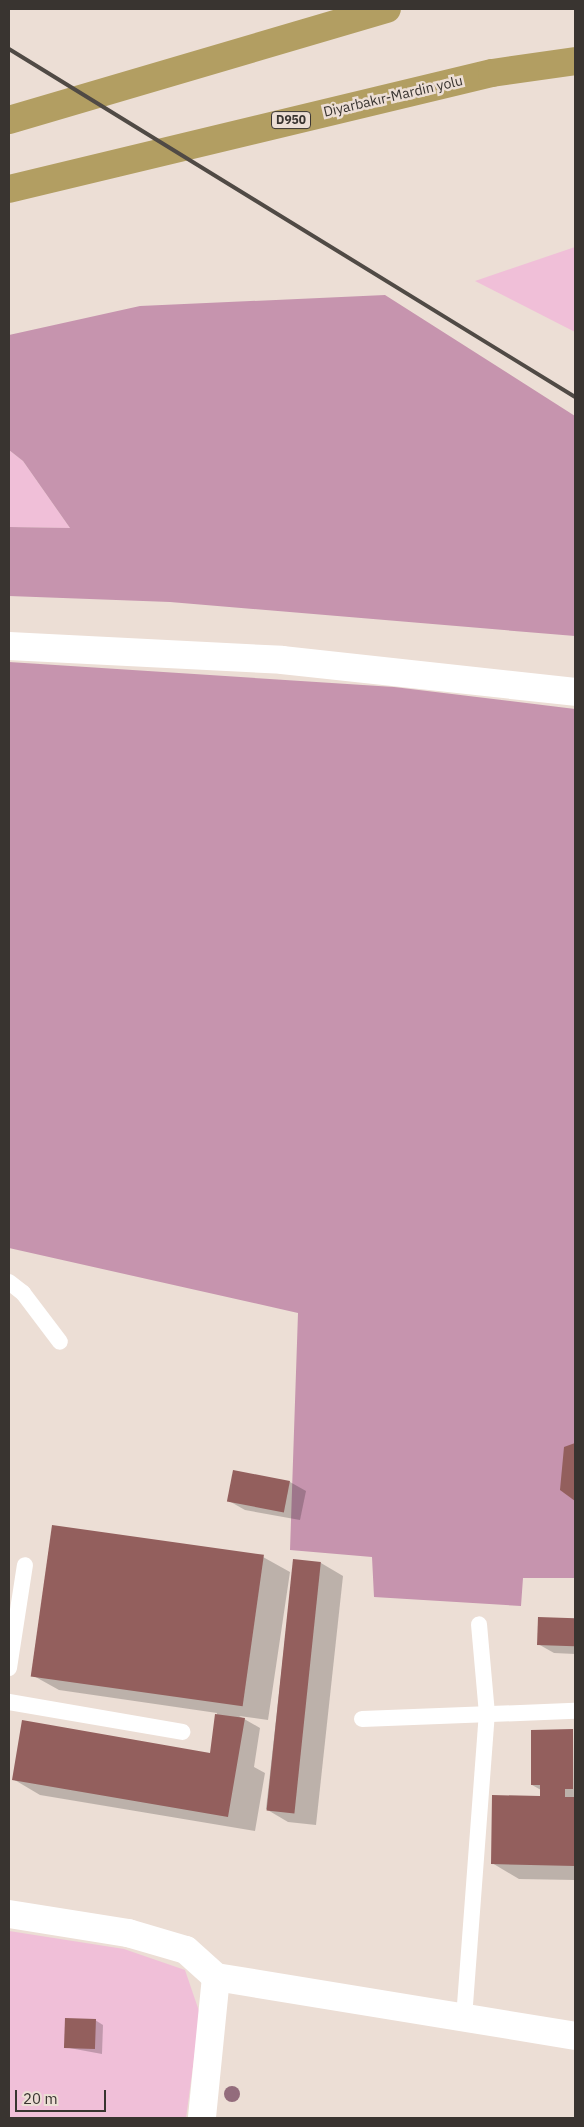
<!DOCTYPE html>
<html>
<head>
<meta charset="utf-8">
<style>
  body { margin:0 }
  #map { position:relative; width:584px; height:2127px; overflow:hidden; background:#ecded5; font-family:"IBM Plex Sans",sans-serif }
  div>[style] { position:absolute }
  .green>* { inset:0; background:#f0bfd8 }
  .forest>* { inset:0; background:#c694ae }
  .shadow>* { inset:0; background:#0003 }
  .building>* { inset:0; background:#935f5d; transform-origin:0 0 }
  .service>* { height:16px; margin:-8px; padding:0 8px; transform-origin:8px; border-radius:8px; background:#fff }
  .minor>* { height:28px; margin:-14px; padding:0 14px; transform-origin:14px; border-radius:14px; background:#fff }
  .trunk>* { height:28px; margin:-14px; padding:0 14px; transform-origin:14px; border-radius:14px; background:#b29e62 }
  .rail>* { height:4px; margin:-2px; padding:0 2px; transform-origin:2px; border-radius:2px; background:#504a45 }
  .trees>* { width:16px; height:16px; margin:-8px; border-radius:50%; background:#936c7c }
  span { translate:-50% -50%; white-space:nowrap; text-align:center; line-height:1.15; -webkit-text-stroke:5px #ecded5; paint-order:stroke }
  .shield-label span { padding:1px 4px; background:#ecded5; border:1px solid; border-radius:4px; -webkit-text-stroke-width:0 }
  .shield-label { font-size:12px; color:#393430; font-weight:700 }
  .street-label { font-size:14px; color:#393430 }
  .frame { position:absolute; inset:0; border:10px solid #393430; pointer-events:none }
  .scale { position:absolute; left:15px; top:2090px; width:91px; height:22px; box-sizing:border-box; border:2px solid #393430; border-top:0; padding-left:6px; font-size:15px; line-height:18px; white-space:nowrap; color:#393430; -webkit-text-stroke:4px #ecded5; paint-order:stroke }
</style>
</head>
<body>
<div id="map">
  <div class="green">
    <div style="clip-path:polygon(575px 247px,575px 332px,475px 281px)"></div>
    <div style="clip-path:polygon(9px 450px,23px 461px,70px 528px,9px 527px)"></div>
    <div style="clip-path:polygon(9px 1931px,124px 1949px,185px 1970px,200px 2014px,186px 2118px,9px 2118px)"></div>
  </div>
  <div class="forest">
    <div style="clip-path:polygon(385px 295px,575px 416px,575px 636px,170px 602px,9px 596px,9px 527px,70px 528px,23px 461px,9px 450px,9px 335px,140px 306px)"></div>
    <div style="clip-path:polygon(9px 662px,394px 687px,575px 709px,575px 1578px,523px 1578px,521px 1606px,374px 1597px,372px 1557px,290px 1550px,298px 1313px,9px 1248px)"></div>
  </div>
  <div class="shadow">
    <div style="clip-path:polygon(575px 1445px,575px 1499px,561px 1489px,565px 1448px)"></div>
    <div style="clip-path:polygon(234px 1472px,290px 1482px,306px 1491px,300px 1520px,245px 1510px,229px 1501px)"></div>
    <div style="clip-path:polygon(263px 1557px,290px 1572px,268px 1720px,239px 1716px,260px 1728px,254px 1767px,265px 1773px,255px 1831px,40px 1795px,13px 1779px,211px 1753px,217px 1713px,59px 1690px,32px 1675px)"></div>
    <div style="clip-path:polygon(294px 1560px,321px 1563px,343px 1576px,316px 1825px,288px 1822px,266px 1809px)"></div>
    <div style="clip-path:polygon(539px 1619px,575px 1620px,575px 1654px,554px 1653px,538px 1644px)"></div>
    <div style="clip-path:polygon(573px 1730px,575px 1880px,519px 1879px,492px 1863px,541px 1797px,541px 1790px,532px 1785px)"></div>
    <div style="clip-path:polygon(95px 2020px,103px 2025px,102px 2054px,64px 2047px)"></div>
  </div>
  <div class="building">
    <div style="clip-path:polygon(575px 1443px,575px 1501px,560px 1490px,564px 1447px)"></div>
    <div style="left:233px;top:1470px;width:58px;height:32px;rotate:11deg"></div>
    <div style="left:52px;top:1525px;width:214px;height:153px;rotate:8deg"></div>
    <div style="left:293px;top:1559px;width:28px;height:253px;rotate:6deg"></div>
    <div style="left:538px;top:1617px;width:37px;height:28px;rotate:2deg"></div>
    <div style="clip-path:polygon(215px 1714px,245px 1718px,228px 1817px,12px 1780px,22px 1720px,210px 1753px)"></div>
    <div style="clip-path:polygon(573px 1729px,573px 1789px,565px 1789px,565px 1797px,575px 1797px,575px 1866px,491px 1864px,492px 1795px,540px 1796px,540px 1785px,531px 1785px,531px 1730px)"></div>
    <div style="left:65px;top:2018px;width:31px;height:30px;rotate:2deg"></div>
  </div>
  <div class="service">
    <div style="left:9px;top:1282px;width:18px;rotate:38deg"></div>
    <div style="left:23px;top:1293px;width:61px;rotate:52.9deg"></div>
    <div style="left:9px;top:1668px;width:104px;rotate:-81.2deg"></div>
    <div style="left:9px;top:1702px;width:176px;rotate:9.8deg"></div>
    <div style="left:362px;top:1719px;width:213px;rotate:-2.2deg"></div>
    <div style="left:464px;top:2018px;width:305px;rotate:-85.7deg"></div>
    <div style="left:487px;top:1714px;width:90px;rotate:-95.1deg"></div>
  </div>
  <div class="minor">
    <div style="left:9px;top:646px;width:273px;rotate:2.9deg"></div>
    <div style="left:282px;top:660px;width:295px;rotate:6.2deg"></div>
    <div style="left:9px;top:1914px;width:121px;rotate:9.1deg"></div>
    <div style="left:128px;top:1933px;width:60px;rotate:16.3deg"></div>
    <div style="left:186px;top:1950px;width:40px;rotate:42deg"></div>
    <div style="left:216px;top:1977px;width:142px;rotate:95.7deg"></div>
    <div style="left:216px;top:1977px;width:364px;rotate:9.3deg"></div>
  </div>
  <div class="trunk">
    <div style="left:9px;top:120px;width:394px;rotate:-16.4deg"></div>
    <div style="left:9px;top:189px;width:497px;rotate:-13.5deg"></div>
    <div style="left:492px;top:73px;width:84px;rotate:-8.2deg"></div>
  </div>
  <div class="rail">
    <div style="left:9px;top:49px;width:664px;rotate:31.58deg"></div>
  </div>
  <div class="trees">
    <div style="left:232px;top:2094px"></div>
  </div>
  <div class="shield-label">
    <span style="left:291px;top:120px">D950</span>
  </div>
  <div class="street-label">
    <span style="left:393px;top:96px;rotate:-13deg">Diyarbakır-Mardin yolu</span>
  </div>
  <div class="frame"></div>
  <div class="scale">20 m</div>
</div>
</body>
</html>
